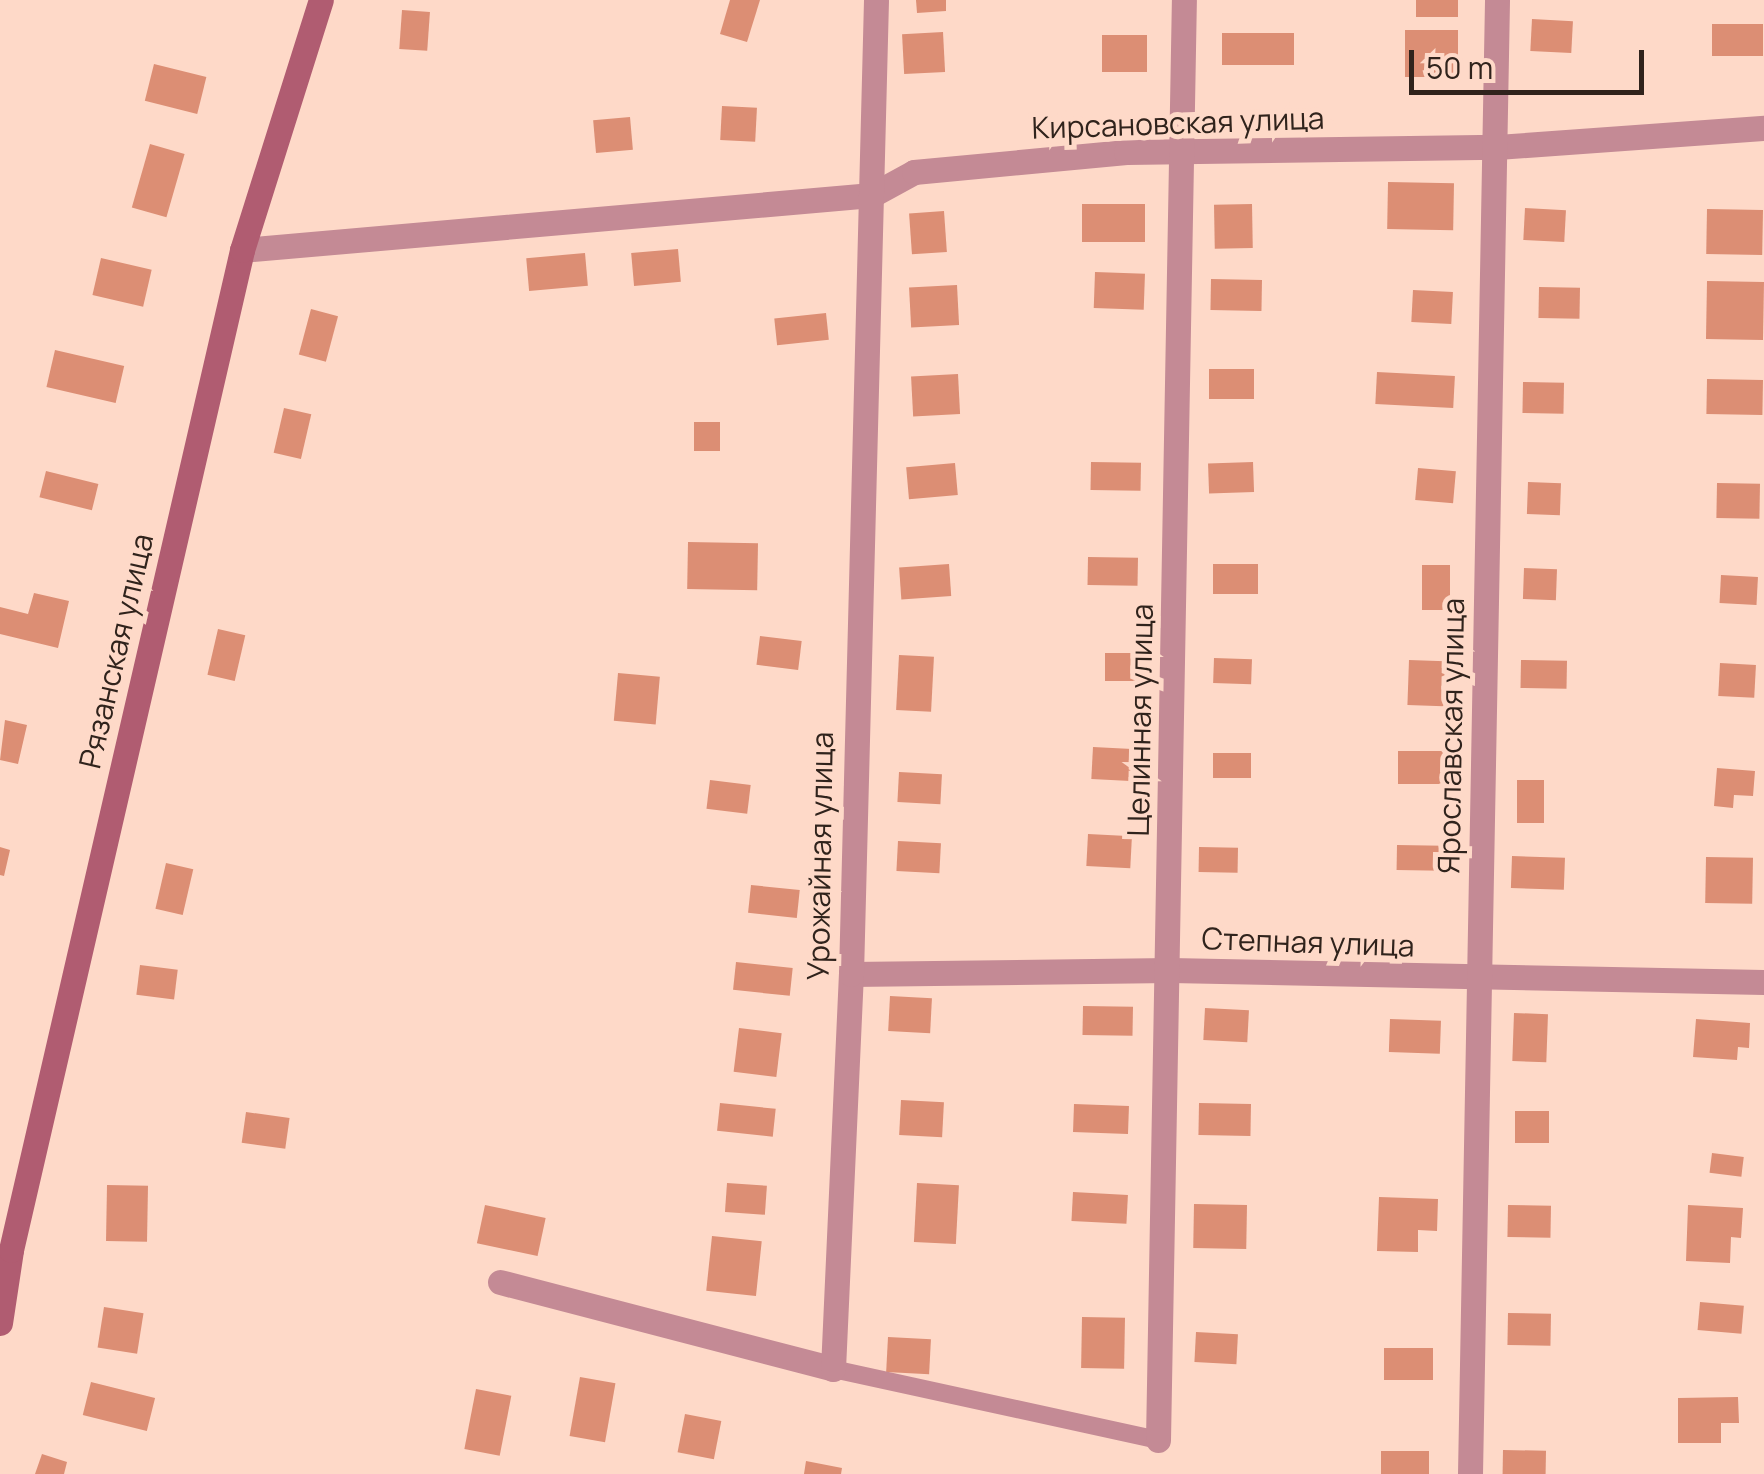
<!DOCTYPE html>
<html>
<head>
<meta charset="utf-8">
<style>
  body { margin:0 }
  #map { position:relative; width:1764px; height:1474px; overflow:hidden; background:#fed9c8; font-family:Manrope,sans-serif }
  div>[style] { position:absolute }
  .building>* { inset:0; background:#dc8e74; transform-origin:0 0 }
  .lane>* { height:18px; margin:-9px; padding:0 9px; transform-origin:9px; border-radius:9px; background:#c48a95 }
  .street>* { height:25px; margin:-12.5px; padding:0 12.5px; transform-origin:12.5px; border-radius:12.5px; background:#c48a95 }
  .secondary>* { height:25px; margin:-12.5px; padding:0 12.5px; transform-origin:12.5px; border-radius:12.5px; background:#b05c71 }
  span { translate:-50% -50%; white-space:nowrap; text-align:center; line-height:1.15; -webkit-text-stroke:10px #fed9c8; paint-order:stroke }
  .street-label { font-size:30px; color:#30231c }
  .scale { position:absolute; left:1409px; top:50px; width:235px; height:45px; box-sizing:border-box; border:5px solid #30231c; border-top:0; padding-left:12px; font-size:30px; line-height:35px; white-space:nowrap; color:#30231c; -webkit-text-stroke:8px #fed9c8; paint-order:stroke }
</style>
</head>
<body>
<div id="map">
  <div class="building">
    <div style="clip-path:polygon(730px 0,760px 0,747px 42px,720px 34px)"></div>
    <div style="clip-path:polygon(916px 0,946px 0,946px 11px,917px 13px)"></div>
    <div style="left:1416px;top:0;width:42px;height:17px"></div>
    <div style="left:402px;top:10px;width:28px;height:39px;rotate:4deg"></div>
    <div style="left:1532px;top:19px;width:41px;height:32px;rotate:3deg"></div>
    <div style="left:1763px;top:24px;width:32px;height:51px;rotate:90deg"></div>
    <div style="left:1405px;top:30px;width:53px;height:47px"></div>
    <div style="left:943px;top:32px;width:40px;height:41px;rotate:87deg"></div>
    <div style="left:1294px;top:33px;width:32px;height:72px;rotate:90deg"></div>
    <div style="left:1102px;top:35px;width:45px;height:37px"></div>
    <div style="left:154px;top:64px;width:54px;height:38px;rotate:14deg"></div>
    <div style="left:722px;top:106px;width:35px;height:34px;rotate:3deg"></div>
    <div style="left:630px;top:117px;width:33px;height:37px;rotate:85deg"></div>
    <div style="left:150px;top:144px;width:36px;height:66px;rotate:16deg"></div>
    <div style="left:1388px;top:182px;width:66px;height:47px;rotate:1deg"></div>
    <div style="left:1145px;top:204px;width:38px;height:63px;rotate:90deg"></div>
    <div style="left:1252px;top:204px;width:44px;height:38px;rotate:89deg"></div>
    <div style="left:1525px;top:208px;width:41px;height:32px;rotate:3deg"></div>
    <div style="left:1707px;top:209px;width:56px;height:45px;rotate:1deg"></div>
    <div style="left:944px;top:211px;width:41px;height:35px;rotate:86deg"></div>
    <div style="left:678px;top:249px;width:33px;height:47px;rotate:85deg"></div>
    <div style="left:585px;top:253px;width:33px;height:59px;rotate:85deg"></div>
    <div style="left:101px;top:258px;width:52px;height:38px;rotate:13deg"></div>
    <div style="left:1095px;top:272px;width:50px;height:36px;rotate:2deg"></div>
    <div style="left:1211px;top:279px;width:51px;height:31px;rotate:1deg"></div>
    <div style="left:1707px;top:281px;width:57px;height:58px;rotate:1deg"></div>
    <div style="left:957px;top:285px;width:40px;height:48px;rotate:87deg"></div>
    <div style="left:1539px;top:287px;width:41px;height:31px;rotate:1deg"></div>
    <div style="left:1413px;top:290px;width:40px;height:32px;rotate:3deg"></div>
    <div style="left:311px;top:309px;width:28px;height:47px;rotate:15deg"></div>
    <div style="left:826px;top:313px;width:27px;height:52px;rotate:84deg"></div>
    <div style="left:55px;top:350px;width:71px;height:38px;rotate:13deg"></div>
    <div style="left:1254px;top:369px;width:30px;height:45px;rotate:90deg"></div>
    <div style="left:1377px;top:372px;width:78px;height:32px;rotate:3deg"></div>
    <div style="left:958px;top:374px;width:40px;height:47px;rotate:87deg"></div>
    <div style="left:1707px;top:379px;width:56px;height:35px;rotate:1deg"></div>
    <div style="left:1523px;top:382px;width:41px;height:31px;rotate:1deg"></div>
    <div style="left:284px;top:408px;width:28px;height:46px;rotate:13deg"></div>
    <div style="left:694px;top:422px;width:26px;height:29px"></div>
    <div style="left:1091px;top:462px;width:50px;height:28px;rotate:1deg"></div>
    <div style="left:1253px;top:462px;width:30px;height:45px;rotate:88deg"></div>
    <div style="left:955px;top:463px;width:32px;height:49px;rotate:85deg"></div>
    <div style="left:1418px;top:468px;width:38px;height:32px;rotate:5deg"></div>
    <div style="left:46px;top:471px;width:54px;height:27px;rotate:14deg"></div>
    <div style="left:1528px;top:482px;width:33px;height:32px;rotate:2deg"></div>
    <div style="left:1717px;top:483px;width:43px;height:35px;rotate:1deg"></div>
    <div style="left:688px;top:542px;width:70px;height:47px;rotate:1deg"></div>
    <div style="left:1088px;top:557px;width:50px;height:28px;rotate:1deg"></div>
    <div style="left:949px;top:564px;width:32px;height:50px;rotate:86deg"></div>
    <div style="left:1258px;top:564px;width:30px;height:45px;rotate:90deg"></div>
    <div style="left:1422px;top:565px;width:28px;height:45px"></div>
    <div style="left:1524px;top:568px;width:33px;height:31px;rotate:2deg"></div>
    <div style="left:1721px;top:575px;width:37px;height:28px;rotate:3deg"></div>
    <div style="clip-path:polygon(34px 593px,69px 601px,58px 648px,0 634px,0 607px,28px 614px)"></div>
    <div style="left:218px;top:629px;width:28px;height:47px;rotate:13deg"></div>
    <div style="left:760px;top:636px;width:42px;height:29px;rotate:7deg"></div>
    <div style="left:1105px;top:653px;width:34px;height:28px"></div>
    <div style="left:899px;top:655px;width:35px;height:55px;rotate:3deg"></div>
    <div style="left:1214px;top:658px;width:38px;height:25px;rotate:2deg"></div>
    <div style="left:1409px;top:660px;width:36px;height:45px;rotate:2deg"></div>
    <div style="left:1521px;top:660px;width:46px;height:28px;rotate:1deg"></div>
    <div style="left:1720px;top:663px;width:36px;height:33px;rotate:3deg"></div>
    <div style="left:618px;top:673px;width:42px;height:48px;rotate:5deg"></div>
    <div style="clip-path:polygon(5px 720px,27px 725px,18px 764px,0 760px)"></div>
    <div style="left:1093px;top:747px;width:44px;height:32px;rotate:3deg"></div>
    <div style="left:1398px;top:751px;width:46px;height:33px"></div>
    <div style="left:1213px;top:753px;width:38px;height:25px"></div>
    <div style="clip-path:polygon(1717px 768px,1755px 771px,1753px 796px,1734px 795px,1733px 808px,1714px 806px)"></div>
    <div style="left:899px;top:772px;width:43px;height:30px;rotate:3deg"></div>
    <div style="left:710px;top:780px;width:41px;height:29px;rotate:7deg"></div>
    <div style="left:1517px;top:780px;width:27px;height:43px"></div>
    <div style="left:1088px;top:834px;width:44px;height:32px;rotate:3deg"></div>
    <div style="left:898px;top:841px;width:43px;height:30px;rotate:3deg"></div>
    <div style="left:1397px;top:845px;width:46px;height:25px;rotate:1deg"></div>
    <div style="clip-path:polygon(0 847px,10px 850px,4px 876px,0 875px)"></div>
    <div style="left:1199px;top:847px;width:39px;height:25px;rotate:1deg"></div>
    <div style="left:1512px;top:856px;width:53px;height:32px;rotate:2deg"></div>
    <div style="left:1706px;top:857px;width:47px;height:46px;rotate:1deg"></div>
    <div style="left:166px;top:863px;width:28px;height:47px;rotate:13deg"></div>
    <div style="left:751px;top:885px;width:49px;height:28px;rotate:6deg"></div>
    <div style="left:736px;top:962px;width:57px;height:28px;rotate:6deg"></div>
    <div style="left:140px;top:965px;width:38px;height:30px;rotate:7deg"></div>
    <div style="left:890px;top:996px;width:42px;height:35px;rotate:3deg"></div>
    <div style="left:1083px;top:1006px;width:50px;height:29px;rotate:1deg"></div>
    <div style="left:1205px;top:1008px;width:44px;height:32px;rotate:3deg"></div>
    <div style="left:1514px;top:1013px;width:34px;height:48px;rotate:2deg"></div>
    <div style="left:1390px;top:1019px;width:51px;height:33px;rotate:2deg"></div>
    <div style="clip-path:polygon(1696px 1019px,1750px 1023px,1749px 1048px,1738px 1047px,1737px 1060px,1693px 1057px)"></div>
    <div style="left:739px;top:1028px;width:43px;height:44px;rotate:7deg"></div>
    <div style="left:901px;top:1100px;width:43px;height:35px;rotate:3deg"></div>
    <div style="left:720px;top:1103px;width:56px;height:28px;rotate:6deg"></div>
    <div style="left:1199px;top:1103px;width:52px;height:32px;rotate:1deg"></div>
    <div style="left:1074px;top:1104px;width:55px;height:28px;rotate:2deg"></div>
    <div style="left:1515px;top:1111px;width:34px;height:32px"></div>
    <div style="left:246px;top:1112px;width:44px;height:31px;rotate:8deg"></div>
    <div style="left:1712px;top:1153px;width:32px;height:20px;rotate:7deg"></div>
    <div style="left:727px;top:1183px;width:40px;height:29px;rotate:4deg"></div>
    <div style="left:917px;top:1183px;width:42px;height:59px;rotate:3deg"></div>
    <div style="left:107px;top:1185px;width:41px;height:56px;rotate:1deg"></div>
    <div style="left:1073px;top:1192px;width:55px;height:29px;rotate:3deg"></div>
    <div style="clip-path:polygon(1379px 1197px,1438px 1199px,1437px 1231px,1418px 1230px,1418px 1252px,1377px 1251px)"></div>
    <div style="left:1194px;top:1204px;width:53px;height:44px;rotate:1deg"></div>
    <div style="left:485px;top:1205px;width:62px;height:39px;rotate:12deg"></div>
    <div style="left:1508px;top:1205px;width:43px;height:32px;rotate:1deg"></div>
    <div style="clip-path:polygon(1688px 1205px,1743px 1208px,1741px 1238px,1731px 1237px,1730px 1263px,1686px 1261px)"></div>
    <div style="left:712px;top:1236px;width:50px;height:55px;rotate:6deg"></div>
    <div style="left:1700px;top:1302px;width:44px;height:28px;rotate:5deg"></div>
    <div style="left:104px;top:1307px;width:40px;height:41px;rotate:9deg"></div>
    <div style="left:1508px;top:1313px;width:43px;height:32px;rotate:1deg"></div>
    <div style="left:1082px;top:1317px;width:43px;height:51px;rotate:1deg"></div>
    <div style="left:1196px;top:1332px;width:42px;height:30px;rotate:3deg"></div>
    <div style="left:888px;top:1337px;width:43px;height:35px;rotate:3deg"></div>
    <div style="left:1384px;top:1348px;width:49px;height:32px"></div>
    <div style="left:580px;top:1377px;width:36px;height:60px;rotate:10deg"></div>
    <div style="left:91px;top:1382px;width:66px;height:34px;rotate:14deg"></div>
    <div style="left:476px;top:1389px;width:36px;height:61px;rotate:11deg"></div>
    <div style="clip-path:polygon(1738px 1397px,1739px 1423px,1721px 1423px,1721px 1443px,1678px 1443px,1678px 1398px)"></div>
    <div style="left:685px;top:1414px;width:37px;height:39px;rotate:11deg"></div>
    <div style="left:1503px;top:1450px;width:43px;height:24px;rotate:1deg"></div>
    <div style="left:1381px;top:1451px;width:48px;height:23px"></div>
    <div style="clip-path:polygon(42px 1454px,67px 1462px,64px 1474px,35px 1474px)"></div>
    <div style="clip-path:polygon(806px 1461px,842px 1468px,841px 1474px,804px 1474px)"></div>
  </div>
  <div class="lane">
    <div style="left:833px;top:1369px;width:333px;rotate:12.3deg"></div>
  </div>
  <div class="street">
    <div style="left:242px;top:250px;width:632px;rotate:-4.99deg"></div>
    <div style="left:872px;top:195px;width:48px;rotate:-28.7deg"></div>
    <div style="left:914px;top:172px;width:213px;rotate:-5.4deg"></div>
    <div style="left:1126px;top:152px;width:371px;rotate:-0.8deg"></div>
    <div style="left:1497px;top:147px;width:268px;rotate:-4.1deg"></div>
    <div style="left:851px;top:974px;width:319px;rotate:-0.7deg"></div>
    <div style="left:1170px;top:970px;width:594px;rotate:1.16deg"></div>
    <div style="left:500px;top:1282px;width:344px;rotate:14.6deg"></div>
    <div style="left:833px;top:1369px;width:395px;rotate:-87.4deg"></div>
    <div style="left:851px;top:974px;width:974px;rotate:-88.53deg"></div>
    <div style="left:1158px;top:1440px;width:1440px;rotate:-88.97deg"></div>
    <div style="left:1470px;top:1474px;width:1474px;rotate:-88.95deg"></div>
  </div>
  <div class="secondary">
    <div style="left:0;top:1323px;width:74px;rotate:-81.4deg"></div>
    <div style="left:11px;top:1250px;width:1026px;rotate:-76.99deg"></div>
    <div style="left:242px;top:250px;width:262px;rotate:-72.5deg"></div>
  </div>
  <div class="street-label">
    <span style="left:1178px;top:123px;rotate:-2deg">Кирсановская улица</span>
    <span style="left:116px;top:651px;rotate:-77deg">Рязанская улица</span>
    <span style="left:1140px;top:720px;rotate:-89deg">Целинная улица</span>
    <span style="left:1451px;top:736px;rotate:-89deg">Ярославская улица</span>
    <span style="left:820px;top:856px;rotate:-89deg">Урожайная улица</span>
    <span style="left:1308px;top:942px;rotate:2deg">Степная улица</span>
  </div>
  <div class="scale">50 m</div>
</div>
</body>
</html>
